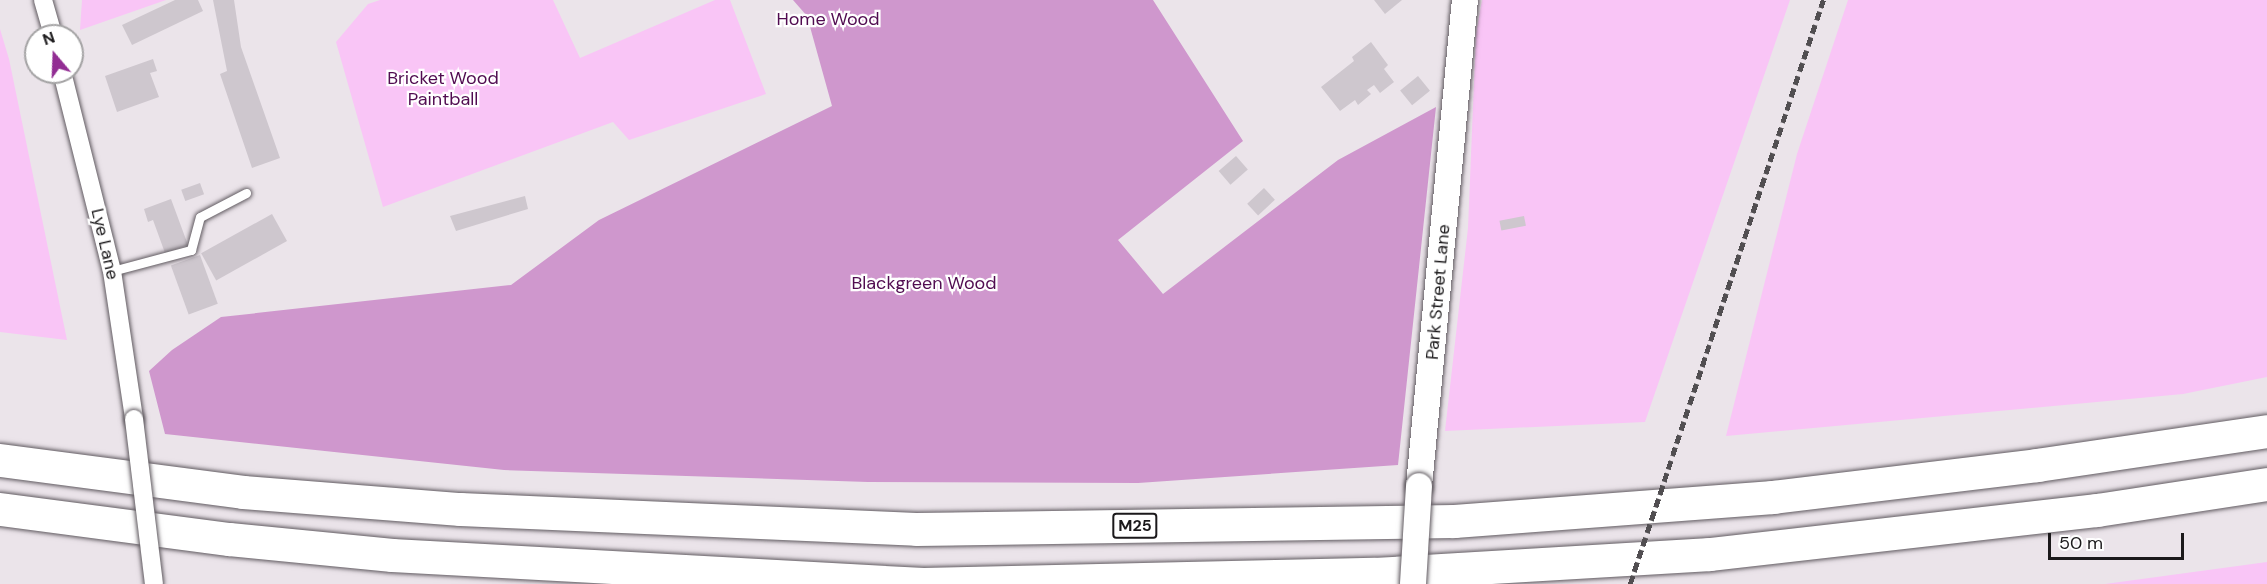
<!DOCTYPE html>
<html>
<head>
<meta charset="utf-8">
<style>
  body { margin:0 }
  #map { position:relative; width:2267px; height:584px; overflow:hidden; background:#ebe4ea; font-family:"DM Sans",sans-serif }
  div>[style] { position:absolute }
  .green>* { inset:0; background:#f9c5f6 }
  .forest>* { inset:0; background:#cf97cd }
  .building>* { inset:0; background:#cec7ce; transform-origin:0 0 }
  .roads { filter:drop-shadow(0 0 2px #615b61) drop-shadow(0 0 2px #615b61) }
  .lane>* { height:9px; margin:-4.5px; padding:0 4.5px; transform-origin:4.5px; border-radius:4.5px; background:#fff }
  .street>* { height:18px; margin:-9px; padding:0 9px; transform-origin:9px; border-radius:9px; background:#fff }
  .secondary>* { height:26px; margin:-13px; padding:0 13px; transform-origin:13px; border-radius:13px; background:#fff }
  .highway>* { height:33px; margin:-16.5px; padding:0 16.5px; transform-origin:16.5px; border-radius:16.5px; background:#fff }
  .rail>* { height:4.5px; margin-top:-2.25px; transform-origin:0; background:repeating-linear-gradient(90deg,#514e51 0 9px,transparent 0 13.5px) }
  .bridges { filter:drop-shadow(0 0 2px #615b61) drop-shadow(0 0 2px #615b61) }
  .street-bridge>* { height:18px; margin:-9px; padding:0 9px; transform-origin:9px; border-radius:9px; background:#fff }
  .secondary-bridge>* { height:26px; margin:-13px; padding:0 13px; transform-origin:13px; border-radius:13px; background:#fff }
  span { translate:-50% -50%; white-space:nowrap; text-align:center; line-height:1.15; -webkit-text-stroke:4.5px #fff; paint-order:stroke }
  .shield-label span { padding:2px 4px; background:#fff; border:2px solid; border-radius:4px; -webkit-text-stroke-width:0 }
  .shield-label { font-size:16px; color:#1b191b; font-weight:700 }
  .park-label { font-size:18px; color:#510c51 }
  .street-label { font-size:18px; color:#1b191b }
  .north { position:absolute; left:24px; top:24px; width:60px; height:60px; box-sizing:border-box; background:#fff; border:2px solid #a4a3a4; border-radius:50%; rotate:341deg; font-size:16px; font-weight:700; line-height:24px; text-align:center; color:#1b191b }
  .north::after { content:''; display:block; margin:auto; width:21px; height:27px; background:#922d93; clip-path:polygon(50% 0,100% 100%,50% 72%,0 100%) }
  .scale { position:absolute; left:2048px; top:533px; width:136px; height:27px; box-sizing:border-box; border:3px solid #1b191b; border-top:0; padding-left:8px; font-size:18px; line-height:21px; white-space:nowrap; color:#1b191b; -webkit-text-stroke:4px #fff; paint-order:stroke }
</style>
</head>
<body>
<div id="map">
  <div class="green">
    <div style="clip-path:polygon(82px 0,166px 0,80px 30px)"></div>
    <div style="clip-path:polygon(380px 0,553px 0,580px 58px,715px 0,730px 0,766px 94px,629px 140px,613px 122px,383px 207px,336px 42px,368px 4px)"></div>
    <div style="clip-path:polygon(1482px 0,1790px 0,1645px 422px,1445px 431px,1468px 228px,1476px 33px)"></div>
    <div style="clip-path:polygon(1848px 0,2267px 0,2267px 377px,2183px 394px,1726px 436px,1797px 154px)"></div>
    <div style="clip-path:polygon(0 29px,9px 59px,67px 340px,0 332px)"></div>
    <div style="clip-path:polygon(2267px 562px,2267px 584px,2105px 584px)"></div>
  </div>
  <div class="forest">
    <div style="clip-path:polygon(793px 0,1153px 0,1243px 141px,1118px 240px,1163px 294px,1338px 160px,1436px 107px,1398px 465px,1138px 483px,868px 482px,504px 470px,165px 434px,149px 371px,172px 350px,221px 317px,511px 285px,599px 220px,832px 106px,807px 16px)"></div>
  </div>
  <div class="building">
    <div style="clip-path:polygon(175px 0,198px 0,203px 11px,132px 45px,122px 25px)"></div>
    <div style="clip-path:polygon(213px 0,234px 0,241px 47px,280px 158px,252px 168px,220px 74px,227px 71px)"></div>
    <div style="clip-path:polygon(1374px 0,1402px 0,1385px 14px)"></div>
    <div style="clip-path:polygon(1371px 42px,1388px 65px,1384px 69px,1394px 82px,1380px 93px,1374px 85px,1367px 90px,1371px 94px,1358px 105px,1355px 100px,1340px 111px,1321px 87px,1354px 61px,1352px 57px)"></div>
    <div style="clip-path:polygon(153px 59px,157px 71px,150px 73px,159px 97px,117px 112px,105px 76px)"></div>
    <div style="left:1418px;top:76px;width:19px;height:23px;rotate:51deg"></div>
    <div style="left:1236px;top:156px;width:18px;height:23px;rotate:49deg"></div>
    <div style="left:200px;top:183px;width:12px;height:20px;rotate:70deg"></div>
    <div style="left:1264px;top:188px;width:16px;height:23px;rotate:47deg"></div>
    <div style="clip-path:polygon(525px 196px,528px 209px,456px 231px,450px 216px)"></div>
    <div style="clip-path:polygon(171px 199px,188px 245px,165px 253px,153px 220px,148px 222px,144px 209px)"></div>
    <div style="left:272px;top:214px;width:31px;height:81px;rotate:61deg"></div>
    <div style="left:1524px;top:216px;width:10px;height:25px;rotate:79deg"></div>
    <div style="left:200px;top:255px;width:52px;height:31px;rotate:70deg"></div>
  </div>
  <div class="roads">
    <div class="lane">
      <div style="left:112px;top:271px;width:82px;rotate:-14.9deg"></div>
      <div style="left:191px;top:250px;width:34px;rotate:-75deg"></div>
      <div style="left:200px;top:217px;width:52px;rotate:-27.6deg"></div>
    </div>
    <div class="street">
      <div style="left:43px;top:0;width:37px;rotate:74deg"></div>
      <div style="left:62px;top:72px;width:205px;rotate:75.9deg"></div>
      <div style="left:112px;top:271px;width:150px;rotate:81.5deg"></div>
    </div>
    <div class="secondary">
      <div style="left:1419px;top:486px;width:488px;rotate:-84.6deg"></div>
    </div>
    <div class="highway">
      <div style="left:0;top:460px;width:245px;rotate:7.5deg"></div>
      <div style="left:243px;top:492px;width:218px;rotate:4.5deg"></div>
      <div style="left:460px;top:509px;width:456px;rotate:2.5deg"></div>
      <div style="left:916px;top:529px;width:538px;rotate:-0.85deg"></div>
      <div style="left:1454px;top:521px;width:320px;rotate:-4.3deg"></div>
      <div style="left:1773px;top:497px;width:266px;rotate:-6.9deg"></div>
      <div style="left:2037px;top:465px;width:232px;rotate:-8.4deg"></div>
      <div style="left:0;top:509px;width:231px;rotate:7.5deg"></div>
      <div style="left:229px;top:539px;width:164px;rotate:5.6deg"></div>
      <div style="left:392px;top:555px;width:532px;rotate:3.13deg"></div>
      <div style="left:923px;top:584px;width:451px;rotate:-1.3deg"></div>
      <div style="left:1374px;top:574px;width:337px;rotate:-3.4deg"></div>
      <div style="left:1710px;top:554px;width:389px;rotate:-6.5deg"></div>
      <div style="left:2097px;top:510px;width:172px;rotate:-8.7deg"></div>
    </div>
  </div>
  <div class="rail">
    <div style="left:1630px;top:584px;width:615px;rotate:-71.71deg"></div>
  </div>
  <div class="bridges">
    <div class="street-bridge">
      <div style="left:134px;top:419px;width:166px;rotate:83.1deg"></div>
    </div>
    <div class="secondary-bridge">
      <div style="left:1413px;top:584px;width:98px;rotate:-86.5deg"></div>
    </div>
  </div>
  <div class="shield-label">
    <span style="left:1135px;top:526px">M25</span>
  </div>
  <div class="park-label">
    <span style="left:828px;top:19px">Home Wood</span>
    <span style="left:443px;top:89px">Bricket Wood<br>Paintball</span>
    <span style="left:924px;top:283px">Blackgreen Wood</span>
  </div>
  <div class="street-label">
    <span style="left:105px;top:244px;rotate:77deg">Lye Lane</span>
    <span style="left:1438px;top:292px;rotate:-85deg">Park Street Lane</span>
  </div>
  <div class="north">N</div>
  <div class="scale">50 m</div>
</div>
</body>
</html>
